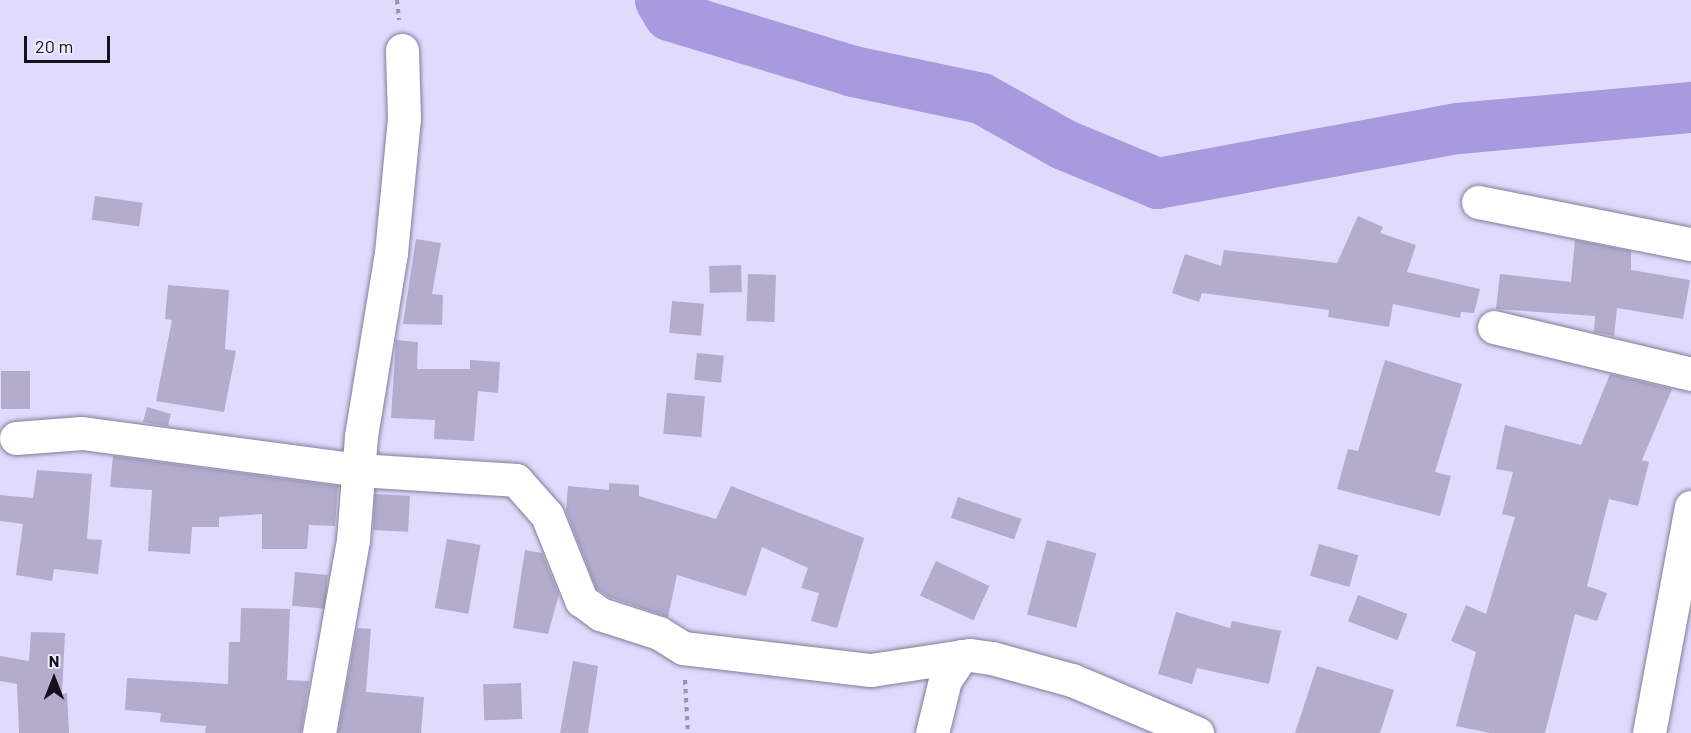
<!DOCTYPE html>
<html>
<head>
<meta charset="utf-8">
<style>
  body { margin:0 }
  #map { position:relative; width:1691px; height:733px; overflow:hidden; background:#e0dafc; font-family:Barlow,sans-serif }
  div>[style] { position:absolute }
  .river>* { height:51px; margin:-25.5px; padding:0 25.5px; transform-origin:25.5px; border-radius:25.5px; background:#a999df }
  .building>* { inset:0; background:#b3accd; transform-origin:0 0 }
  .path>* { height:4px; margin-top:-2px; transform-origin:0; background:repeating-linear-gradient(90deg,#9893ad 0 4.5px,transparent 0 9px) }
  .roads { filter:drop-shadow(0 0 2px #827c9b) drop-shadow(0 0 2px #827c9b) }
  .minor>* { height:33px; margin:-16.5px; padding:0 16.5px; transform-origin:16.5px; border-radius:16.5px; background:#fff }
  span { translate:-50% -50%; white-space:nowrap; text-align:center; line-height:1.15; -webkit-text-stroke:6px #ede9fe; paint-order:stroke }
  .north { position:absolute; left:24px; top:649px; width:60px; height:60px; -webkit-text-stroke:4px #ede9fe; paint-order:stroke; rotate:0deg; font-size:16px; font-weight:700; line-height:24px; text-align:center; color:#14111d }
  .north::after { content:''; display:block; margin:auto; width:21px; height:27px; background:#14111d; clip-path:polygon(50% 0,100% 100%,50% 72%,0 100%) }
  .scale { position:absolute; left:24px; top:36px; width:86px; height:27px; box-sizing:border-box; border:3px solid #14111d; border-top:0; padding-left:8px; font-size:18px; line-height:21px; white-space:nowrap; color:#14111d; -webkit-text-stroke:4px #ede9fe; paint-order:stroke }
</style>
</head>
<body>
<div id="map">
  <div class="river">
    <div style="left:660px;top:0;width:17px;rotate:59deg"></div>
    <div style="left:669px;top:15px;width:192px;rotate:16.9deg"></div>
    <div style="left:853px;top:71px;width:131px;rotate:11.9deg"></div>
    <div style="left:981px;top:98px;width:94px;rotate:29.3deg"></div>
    <div style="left:1063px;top:144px;width:102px;rotate:22.5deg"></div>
    <div style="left:1157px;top:183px;width:306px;rotate:-10.4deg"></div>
    <div style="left:1458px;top:128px;width:234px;rotate:-5.2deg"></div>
  </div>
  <div class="building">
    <div style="left:95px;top:196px;width:48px;height:24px;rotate:8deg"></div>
    <div style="clip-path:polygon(1358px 216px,1383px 227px,1380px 233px,1416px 245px,1407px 272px,1480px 289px,1474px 313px,1461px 312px,1460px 318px,1393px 304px,1389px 327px,1328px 317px,1329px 310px,1202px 293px,1199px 302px,1172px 293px,1185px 254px,1221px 266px,1224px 250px,1337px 263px)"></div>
    <div style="clip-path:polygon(416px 239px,441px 243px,432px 294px,443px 295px,442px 325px,403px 324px)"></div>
    <div style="clip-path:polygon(1575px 240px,1631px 251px,1631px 270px,1690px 280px,1683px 319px,1617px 308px,1614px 336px,1594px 332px,1595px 316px,1496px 309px,1500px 274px,1571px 282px)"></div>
    <div style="left:741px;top:265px;width:27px;height:32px;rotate:88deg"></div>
    <div style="left:748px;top:274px;width:28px;height:47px;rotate:2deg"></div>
    <div style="clip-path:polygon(168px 285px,229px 290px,225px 349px,236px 351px,224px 412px,156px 401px,172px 320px,165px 319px)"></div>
    <div style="left:672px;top:301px;width:32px;height:32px;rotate:5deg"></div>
    <div style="clip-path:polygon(396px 340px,418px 342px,417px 369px,470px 369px,470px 360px,500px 362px,498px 393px,478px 391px,474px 441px,434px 439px,435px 420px,391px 418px)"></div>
    <div style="left:697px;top:353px;width:27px;height:27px;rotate:6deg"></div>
    <div style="clip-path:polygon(1385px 360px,1462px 384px,1435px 472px,1451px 476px,1440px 516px,1337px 489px,1348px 449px,1358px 451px)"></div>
    <div style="left:1px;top:371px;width:29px;height:38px"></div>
    <div style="clip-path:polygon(1610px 374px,1672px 389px,1642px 460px,1649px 462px,1638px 506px,1609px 499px,1587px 586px,1607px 593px,1597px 621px,1575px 614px,1545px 733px,1490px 733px,1456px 726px,1476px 652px,1451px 641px,1466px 605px,1486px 614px,1515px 517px,1502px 514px,1513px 472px,1496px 469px,1505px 425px,1581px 445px)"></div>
    <div style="left:667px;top:393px;width:38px;height:41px;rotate:5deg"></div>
    <div style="clip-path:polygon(147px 407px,171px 414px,168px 426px,143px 422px)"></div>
    <div style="clip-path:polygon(113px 456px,338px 486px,335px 526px,309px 525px,307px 549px,262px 549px,262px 514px,219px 517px,219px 527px,192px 527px,190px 554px,148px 551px,152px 490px,110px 487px)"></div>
    <div style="clip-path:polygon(37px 470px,92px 474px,87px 539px,102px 540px,98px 574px,54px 569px,52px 581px,16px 575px,23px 524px,0 521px,0 495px,33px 498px)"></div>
    <div style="clip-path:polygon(609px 483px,639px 485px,639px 496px,716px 519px,731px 486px,864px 538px,837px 628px,811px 621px,819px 593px,801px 588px,808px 568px,762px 547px,746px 596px,677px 575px,668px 617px,609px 597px,596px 588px,566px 511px,568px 486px,609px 490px)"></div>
    <div style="left:375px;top:494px;width:35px;height:36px;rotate:3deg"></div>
    <div style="left:958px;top:497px;width:67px;height:22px;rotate:19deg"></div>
    <div style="left:447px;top:539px;width:34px;height:70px;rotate:10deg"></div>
    <div style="left:1047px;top:540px;width:51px;height:77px;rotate:15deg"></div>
    <div style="left:1319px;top:544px;width:41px;height:33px;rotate:16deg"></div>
    <div style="clip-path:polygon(525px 550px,542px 553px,559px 594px,548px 634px,513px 628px)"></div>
    <div style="left:936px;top:561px;width:59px;height:38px;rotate:25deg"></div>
    <div style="left:295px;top:572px;width:33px;height:34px;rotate:5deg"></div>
    <div style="left:1358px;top:595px;width:53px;height:28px;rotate:21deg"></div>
    <div style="clip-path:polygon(241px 608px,290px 609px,287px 680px,309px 681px,301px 733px,205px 733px,206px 726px,160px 722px,161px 713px,125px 710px,127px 678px,228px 684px,229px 642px,240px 642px)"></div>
    <div style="clip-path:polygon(1176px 612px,1230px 628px,1232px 621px,1281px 631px,1269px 684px,1197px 668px,1192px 684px,1158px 674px)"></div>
    <div style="clip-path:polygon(357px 628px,371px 629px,366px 692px,424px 697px,421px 733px,338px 733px)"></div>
    <div style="clip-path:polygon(31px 632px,65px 633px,62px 694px,67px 693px,69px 733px,19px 733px,17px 684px,0 681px,0 656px,29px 661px)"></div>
    <div style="clip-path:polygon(573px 661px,598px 666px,588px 733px,560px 733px)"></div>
    <div style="clip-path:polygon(1317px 666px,1394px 690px,1380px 733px,1295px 733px)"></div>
    <div style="left:521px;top:683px;width:36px;height:38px;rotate:88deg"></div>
  </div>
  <div class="path">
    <div style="left:397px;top:0;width:20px;rotate:84deg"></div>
    <div style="left:685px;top:680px;width:53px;rotate:86.8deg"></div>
  </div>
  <div class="roads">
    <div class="minor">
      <div style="left:1478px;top:202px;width:217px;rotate:11.2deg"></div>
      <div style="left:1494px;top:327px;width:203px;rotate:13.4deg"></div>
      <div style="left:16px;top:438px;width:66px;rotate:-4.3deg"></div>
      <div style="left:82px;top:433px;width:278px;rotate:7.6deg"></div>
      <div style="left:358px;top:470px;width:158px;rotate:3.6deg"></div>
      <div style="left:516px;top:480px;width:47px;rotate:48.5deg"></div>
      <div style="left:547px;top:515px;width:92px;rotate:68.2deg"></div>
      <div style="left:581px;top:600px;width:24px;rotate:36deg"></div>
      <div style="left:600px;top:614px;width:62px;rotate:17.9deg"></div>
      <div style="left:659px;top:633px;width:28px;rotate:32deg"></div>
      <div style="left:683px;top:648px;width:189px;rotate:6.7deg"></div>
      <div style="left:871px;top:670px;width:100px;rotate:-8.6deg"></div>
      <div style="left:970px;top:655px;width:22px;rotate:8deg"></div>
      <div style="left:992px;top:658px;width:83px;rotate:15.4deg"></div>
      <div style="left:1072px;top:680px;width:136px;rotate:23deg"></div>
      <div style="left:319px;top:733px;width:196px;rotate:-80deg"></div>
      <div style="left:353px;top:540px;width:104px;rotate:-85.6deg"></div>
      <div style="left:361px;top:436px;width:185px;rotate:-80.7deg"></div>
      <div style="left:391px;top:253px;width:135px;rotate:-84.5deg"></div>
      <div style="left:404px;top:119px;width:69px;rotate:-91.7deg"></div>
      <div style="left:932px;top:733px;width:55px;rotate:-76.2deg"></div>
      <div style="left:945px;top:680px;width:29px;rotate:-56deg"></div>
      <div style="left:1649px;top:733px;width:230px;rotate:-79.5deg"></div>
    </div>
  </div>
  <div class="north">N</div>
  <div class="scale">20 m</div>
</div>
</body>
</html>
